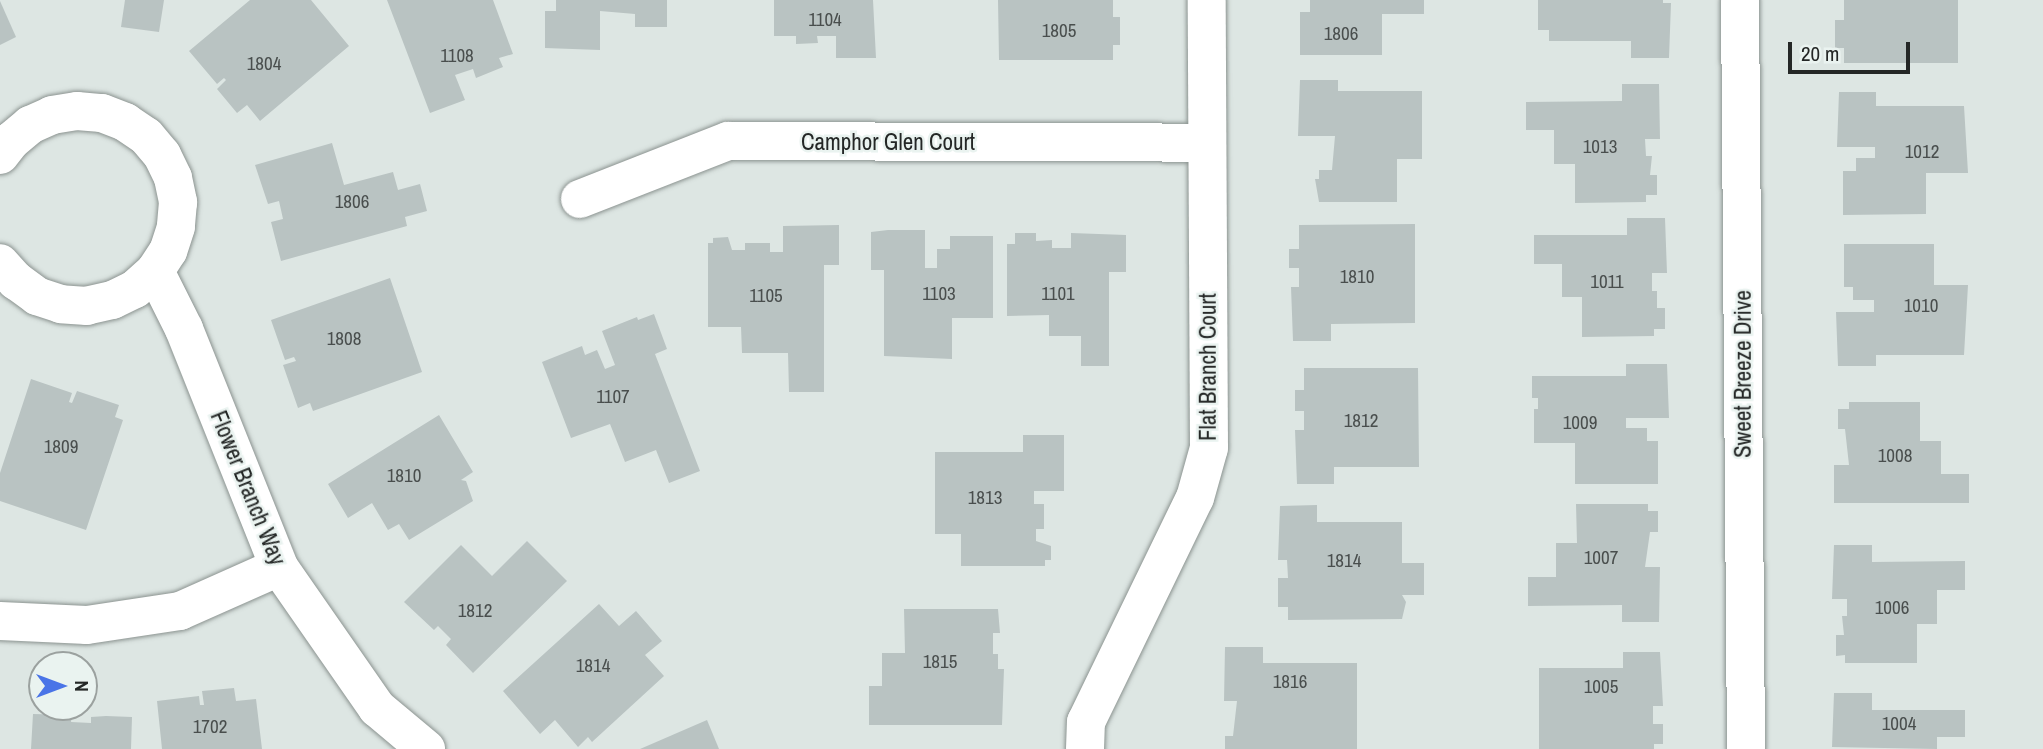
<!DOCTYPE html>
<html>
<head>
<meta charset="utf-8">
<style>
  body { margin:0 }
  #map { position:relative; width:2043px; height:749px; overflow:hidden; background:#dde6e3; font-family:"Archivo Narrow",sans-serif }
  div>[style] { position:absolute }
  .building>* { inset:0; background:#b9c3c2 }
  .roads { filter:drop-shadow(0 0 2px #8b9390) drop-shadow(0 0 2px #8b9390) }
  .minor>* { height:38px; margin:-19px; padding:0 19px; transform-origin:19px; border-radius:19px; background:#fff }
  span { translate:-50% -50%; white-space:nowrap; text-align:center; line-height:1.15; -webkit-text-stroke:5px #eaf3f0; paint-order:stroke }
  .number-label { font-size:19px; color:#494e4d }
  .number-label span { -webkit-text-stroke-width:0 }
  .street-label { font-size:23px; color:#242726 }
  .north { position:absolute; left:28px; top:651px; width:70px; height:70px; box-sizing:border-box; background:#eaf3f0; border:2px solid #9ba19f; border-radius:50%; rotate:90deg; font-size:19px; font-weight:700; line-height:28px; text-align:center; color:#242726 }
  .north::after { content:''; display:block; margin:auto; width:24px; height:32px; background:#4a74e7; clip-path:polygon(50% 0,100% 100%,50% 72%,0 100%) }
  .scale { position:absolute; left:1788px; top:42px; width:122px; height:32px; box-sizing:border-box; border:4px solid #242726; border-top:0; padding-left:9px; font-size:21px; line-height:24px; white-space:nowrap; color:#242726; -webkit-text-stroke:5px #eaf3f0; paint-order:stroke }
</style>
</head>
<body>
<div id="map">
  <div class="building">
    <div style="clip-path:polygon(125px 0,164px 0,159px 32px,121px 27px)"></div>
    <div style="clip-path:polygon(250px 0,311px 0,349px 46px,260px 121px,247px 105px,237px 113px,217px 89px,226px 80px,224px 78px,217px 84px,189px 51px)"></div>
    <div style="clip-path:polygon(387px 0,493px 0,513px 54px,499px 58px,503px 67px,476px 78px,473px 69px,455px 75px,465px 100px,430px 113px)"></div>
    <div style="clip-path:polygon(556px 0,667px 0,667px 27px,635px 27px,635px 14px,600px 11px,600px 50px,545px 48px,545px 11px,556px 11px)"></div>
    <div style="clip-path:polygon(774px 0,873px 0,876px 58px,836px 58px,836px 36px,817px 36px,818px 43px,796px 44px,796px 36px,774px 36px)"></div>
    <div style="clip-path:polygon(998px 0,1113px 0,1113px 17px,1120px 17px,1120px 45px,1113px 45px,1113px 60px,999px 60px)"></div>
    <div style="clip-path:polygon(1310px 0,1424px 0,1424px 14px,1382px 14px,1382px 55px,1300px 55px,1300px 12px,1310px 12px)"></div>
    <div style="clip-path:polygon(1538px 0,1663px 0,1663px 3px,1671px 3px,1669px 58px,1631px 58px,1631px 41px,1549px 41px,1549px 30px,1538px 30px)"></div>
    <div style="clip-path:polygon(1844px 0,1958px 0,1958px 63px,1844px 63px,1844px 48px,1835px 48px,1835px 20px,1844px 20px)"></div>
    <div style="clip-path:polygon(0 1px,16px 37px,0 45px)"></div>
    <div style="clip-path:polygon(1300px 80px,1338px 80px,1338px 91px,1422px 91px,1422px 159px,1397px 159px,1397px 202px,1319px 202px,1315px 179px,1319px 179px,1319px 170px,1332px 170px,1335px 136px,1298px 136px)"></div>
    <div style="clip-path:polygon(1622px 84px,1659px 84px,1660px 139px,1645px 139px,1646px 156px,1652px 156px,1650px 175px,1657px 175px,1657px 195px,1646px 195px,1646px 202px,1575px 203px,1575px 164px,1554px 164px,1554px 130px,1526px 130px,1526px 102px,1622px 101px)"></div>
    <div style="clip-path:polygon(1839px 92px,1876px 92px,1876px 106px,1964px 106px,1968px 173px,1926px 173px,1926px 214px,1843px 215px,1843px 171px,1856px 171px,1856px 158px,1875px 158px,1875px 147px,1837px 147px)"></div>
    <div style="clip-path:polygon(332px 143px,344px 185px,393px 172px,398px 190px,420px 184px,427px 211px,405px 217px,407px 226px,281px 261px,271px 222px,283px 219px,279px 201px,268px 204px,255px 165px)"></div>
    <div style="clip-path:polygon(1627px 218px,1665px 218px,1667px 273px,1652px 273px,1652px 291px,1657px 291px,1657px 308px,1665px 308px,1665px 329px,1654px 329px,1654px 336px,1582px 337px,1582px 297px,1562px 297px,1562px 264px,1534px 264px,1534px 235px,1627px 235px)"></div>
    <div style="clip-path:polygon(1415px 224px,1415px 323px,1331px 324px,1331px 341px,1293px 341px,1291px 287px,1299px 287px,1299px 268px,1289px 268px,1289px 249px,1299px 249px,1299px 225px)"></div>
    <div style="clip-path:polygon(839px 225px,839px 265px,824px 265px,824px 392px,789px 392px,788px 353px,742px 353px,741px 327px,708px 327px,708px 243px,713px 243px,713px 238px,728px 237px,732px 250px,745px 250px,745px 243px,770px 243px,770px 252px,783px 252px,783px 226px)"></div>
    <div style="clip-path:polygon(888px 230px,925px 230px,925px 268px,937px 268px,937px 249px,950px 249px,950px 236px,993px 236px,993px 318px,952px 318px,952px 359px,884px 356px,884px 270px,871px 270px,871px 232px)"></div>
    <div style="clip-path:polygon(1015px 233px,1036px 233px,1036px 241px,1052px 240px,1052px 248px,1071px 248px,1071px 233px,1126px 235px,1126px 272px,1109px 272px,1109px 366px,1081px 366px,1081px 336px,1049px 336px,1049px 315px,1007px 316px,1007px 244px,1015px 244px)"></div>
    <div style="clip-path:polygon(1844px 244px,1934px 244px,1934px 285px,1968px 285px,1964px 355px,1876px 355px,1876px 366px,1838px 366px,1836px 312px,1874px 312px,1874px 300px,1853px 300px,1853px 287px,1844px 287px)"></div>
    <div style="clip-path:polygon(390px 278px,422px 372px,313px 411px,310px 403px,298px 408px,283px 365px,296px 361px,294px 357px,285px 360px,271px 320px)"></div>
    <div style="clip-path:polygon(654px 314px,667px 349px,655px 354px,700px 471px,669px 483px,656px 450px,625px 462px,610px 424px,571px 438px,542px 362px,582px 346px,585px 355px,597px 350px,605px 369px,615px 365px,602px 331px,637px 317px,638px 320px)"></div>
    <div style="clip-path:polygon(1626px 364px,1667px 364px,1669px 418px,1626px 418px,1626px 428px,1647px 428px,1647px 441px,1658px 441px,1658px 484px,1575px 484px,1575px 443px,1534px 443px,1534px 409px,1538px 409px,1538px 398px,1532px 398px,1532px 376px,1626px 376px)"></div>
    <div style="clip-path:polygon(1304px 368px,1418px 368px,1419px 467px,1334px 467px,1334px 484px,1297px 484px,1295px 430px,1304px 430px,1304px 411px,1295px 411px,1295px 390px,1304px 390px)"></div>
    <div style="clip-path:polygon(31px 379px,72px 393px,69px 402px,72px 403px,77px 391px,119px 405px,115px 417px,123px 420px,86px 530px,0 501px,0 473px)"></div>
    <div style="clip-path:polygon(1849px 402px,1920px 402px,1920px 441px,1941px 441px,1941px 474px,1969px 474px,1969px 503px,1834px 503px,1834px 465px,1849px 465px,1845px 429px,1838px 429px,1838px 409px,1849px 409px)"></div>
    <div style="clip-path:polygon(439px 415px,473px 472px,461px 480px,466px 481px,473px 501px,409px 540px,399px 524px,388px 530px,372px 503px,348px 518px,328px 484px)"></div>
    <div style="clip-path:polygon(1023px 435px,1064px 435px,1064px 491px,1034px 491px,1034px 504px,1044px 504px,1044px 529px,1036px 529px,1036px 541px,1051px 546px,1051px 560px,1045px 560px,1045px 566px,961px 566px,961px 534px,935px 534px,935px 452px,1023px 452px)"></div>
    <div style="clip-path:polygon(1576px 504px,1648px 504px,1648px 511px,1658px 511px,1658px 532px,1650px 532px,1645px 567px,1660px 567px,1659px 622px,1622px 622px,1622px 605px,1528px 606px,1528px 577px,1556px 577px,1556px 543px,1577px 543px)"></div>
    <div style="clip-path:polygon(1317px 505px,1317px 522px,1402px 522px,1402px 563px,1424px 563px,1424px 595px,1402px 595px,1406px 602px,1402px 619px,1288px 620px,1288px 607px,1278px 607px,1278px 578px,1288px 578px,1287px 560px,1278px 560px,1280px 506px)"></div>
    <div style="clip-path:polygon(527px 541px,567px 581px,473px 673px,446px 645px,451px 639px,438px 626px,434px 630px,404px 602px,461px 545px,492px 576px)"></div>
    <div style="clip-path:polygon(1834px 545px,1872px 545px,1872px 562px,1965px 561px,1965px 590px,1937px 590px,1937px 624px,1917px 624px,1917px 663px,1845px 663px,1845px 655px,1836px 656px,1836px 635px,1844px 635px,1842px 616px,1847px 616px,1847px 599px,1832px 599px)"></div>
    <div style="clip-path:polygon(599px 604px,619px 626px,636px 611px,662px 641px,645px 655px,664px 676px,592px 742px,588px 737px,578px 747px,555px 720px,540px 734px,503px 691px)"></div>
    <div style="clip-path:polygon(904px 609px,998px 609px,1000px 633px,993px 633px,993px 654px,998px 654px,998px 669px,1004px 669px,1002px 725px,869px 725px,869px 686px,882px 686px,882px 653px,905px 653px)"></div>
    <div style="clip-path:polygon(1225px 647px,1263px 647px,1263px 663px,1357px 663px,1357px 749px,1225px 749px,1225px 736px,1233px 736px,1237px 701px,1224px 701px)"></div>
    <div style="clip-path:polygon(1623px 652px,1660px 652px,1663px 706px,1653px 706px,1653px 724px,1663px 724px,1663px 744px,1654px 744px,1654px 749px,1539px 749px,1539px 668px,1623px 668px)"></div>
    <div style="clip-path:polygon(234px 688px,236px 701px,256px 699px,262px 749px,162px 749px,157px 701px,199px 696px,200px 705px,204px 705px,202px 691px)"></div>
    <div style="clip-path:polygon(1834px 693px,1872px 693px,1872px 710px,1965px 710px,1965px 737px,1937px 737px,1937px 749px,1832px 747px)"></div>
    <div style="clip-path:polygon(33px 714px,72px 715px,71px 722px,91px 723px,91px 717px,106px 716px,132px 717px,131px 749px,31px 749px)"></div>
    <div style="clip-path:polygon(707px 720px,719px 749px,640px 749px)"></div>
  </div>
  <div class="roads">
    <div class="minor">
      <div style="left:1740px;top:0;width:749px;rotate:89.54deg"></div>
      <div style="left:0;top:155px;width:18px;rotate:-52deg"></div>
      <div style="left:11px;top:141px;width:25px;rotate:-40deg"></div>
      <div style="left:30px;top:125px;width:24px;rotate:-24deg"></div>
      <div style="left:52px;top:115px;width:25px;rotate:-9deg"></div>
      <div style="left:77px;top:111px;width:25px;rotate:5deg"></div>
      <div style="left:102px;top:113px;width:25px;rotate:21deg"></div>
      <div style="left:125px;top:122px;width:25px;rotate:34deg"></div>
      <div style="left:146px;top:136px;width:25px;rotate:50deg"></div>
      <div style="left:162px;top:155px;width:25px;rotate:64deg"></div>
      <div style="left:173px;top:178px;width:25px;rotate:78deg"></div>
      <div style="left:178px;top:202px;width:25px;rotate:95deg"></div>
      <div style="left:176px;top:227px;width:25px;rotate:108deg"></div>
      <div style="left:168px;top:251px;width:24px;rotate:123deg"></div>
      <div style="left:155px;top:271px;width:27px;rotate:138deg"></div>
      <div style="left:135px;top:289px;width:25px;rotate:154deg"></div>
      <div style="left:112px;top:300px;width:26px;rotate:167deg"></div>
      <div style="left:87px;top:306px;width:26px;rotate:-176deg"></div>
      <div style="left:61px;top:304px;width:25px;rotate:-162deg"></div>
      <div style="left:37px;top:296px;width:26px;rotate:-144deg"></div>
      <div style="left:16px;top:281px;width:24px;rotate:-132deg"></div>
      <div style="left:580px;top:199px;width:159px;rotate:-21.4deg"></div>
      <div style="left:728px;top:141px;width:479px;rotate:0.2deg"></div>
      <div style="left:155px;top:271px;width:65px;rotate:63.4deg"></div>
      <div style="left:184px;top:329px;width:256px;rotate:68.2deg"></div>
      <div style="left:279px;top:567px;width:172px;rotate:55.2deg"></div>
      <div style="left:377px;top:708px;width:64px;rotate:39.9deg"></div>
      <div style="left:0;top:621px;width:87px;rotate:2.6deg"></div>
      <div style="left:87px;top:625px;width:94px;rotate:-8.6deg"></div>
      <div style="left:180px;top:611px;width:108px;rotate:-24deg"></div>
      <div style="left:1085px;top:749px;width:27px;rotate:-88deg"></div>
      <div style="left:1086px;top:722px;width:249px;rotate:-64.1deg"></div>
      <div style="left:1195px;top:498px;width:52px;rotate:-74.4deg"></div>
      <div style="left:1209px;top:448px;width:448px;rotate:-90.3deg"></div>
    </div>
  </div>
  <div class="number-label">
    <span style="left:825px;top:20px">1104</span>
    <span style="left:1059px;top:31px">1805</span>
    <span style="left:1341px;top:34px">1806</span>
    <span style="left:457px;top:56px">1108</span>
    <span style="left:264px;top:64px">1804</span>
    <span style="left:1600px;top:147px">1013</span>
    <span style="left:1922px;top:152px">1012</span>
    <span style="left:352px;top:202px">1806</span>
    <span style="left:1357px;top:277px">1810</span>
    <span style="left:1607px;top:282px">1011</span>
    <span style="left:939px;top:294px">1103</span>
    <span style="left:1058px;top:294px">1101</span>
    <span style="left:766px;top:296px">1105</span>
    <span style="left:1921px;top:306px">1010</span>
    <span style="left:344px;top:339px">1808</span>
    <span style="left:613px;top:397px">1107</span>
    <span style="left:1361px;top:421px">1812</span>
    <span style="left:1580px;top:423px">1009</span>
    <span style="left:61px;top:447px">1809</span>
    <span style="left:1895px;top:456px">1008</span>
    <span style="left:404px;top:476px">1810</span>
    <span style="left:985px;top:498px">1813</span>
    <span style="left:1601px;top:558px">1007</span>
    <span style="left:1344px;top:561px">1814</span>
    <span style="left:1892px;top:608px">1006</span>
    <span style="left:475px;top:611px">1812</span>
    <span style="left:940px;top:662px">1815</span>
    <span style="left:593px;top:666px">1814</span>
    <span style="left:1290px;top:682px">1816</span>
    <span style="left:1601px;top:687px">1005</span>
    <span style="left:1899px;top:724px">1004</span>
    <span style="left:210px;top:727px">1702</span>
  </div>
  <div class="street-label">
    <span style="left:888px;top:142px">Camphor Glen Court</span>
    <span style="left:1208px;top:367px;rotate:-90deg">Flat Branch Court</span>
    <span style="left:1743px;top:374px;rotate:-90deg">Sweet Breeze Drive</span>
    <span style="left:248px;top:488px;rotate:68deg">Flower Branch Way</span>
  </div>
  <div class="north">N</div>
  <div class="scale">20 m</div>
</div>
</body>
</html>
